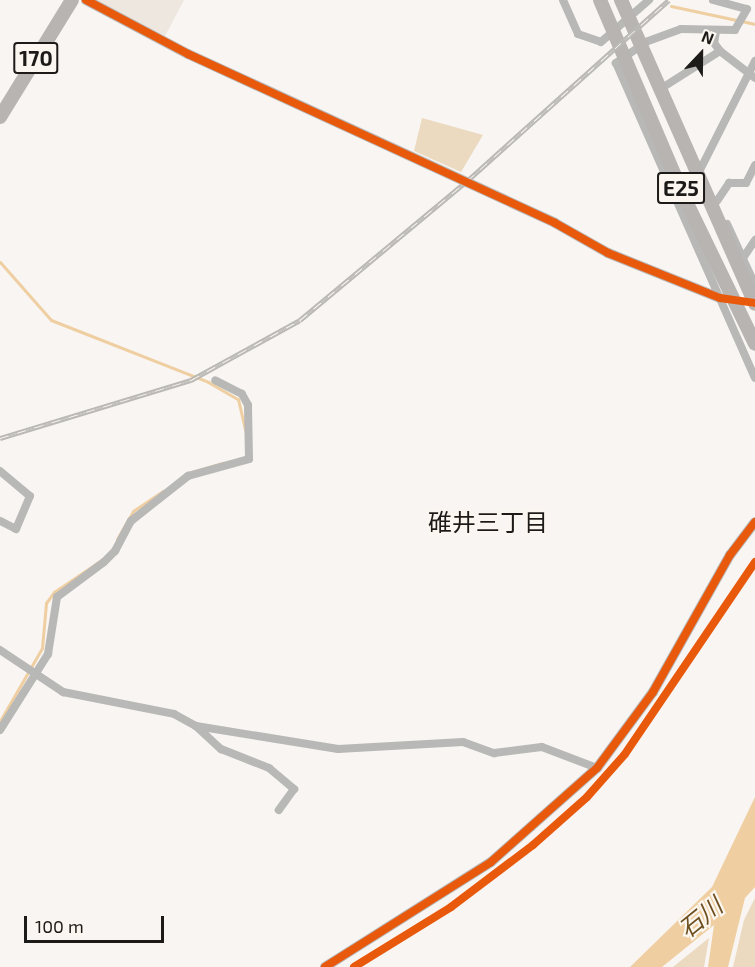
<!DOCTYPE html>
<html>
<head>
<meta charset="utf-8">
<style>
  body { margin:0 }
  #map { position:relative; width:755px; height:967px; overflow:hidden; background:#f8f5f2; font-family:"Exo 2","Noto Sans JP",sans-serif }
  div>[style] { position:absolute }
  .built>* { inset:0; background:#eee7e0 }
  .green>* { inset:0; background:#ebd9c0 }
  .water>* { inset:0; background:#efcfa2 }
  .stream>* { height:3px; margin:-1.5px; padding:0 1.5px; transform-origin:1.5px; border-radius:1.5px; background:#efcfa2 }
  .street>* { height:8px; margin:-4px; padding:0 4px; transform-origin:4px; border-radius:4px; background:#b8b8b6 }
  .secondary>* { height:10px; margin:-5px; padding:0 5px; transform-origin:5px; border-radius:5px; background:#b8b6b5 }
  .highway>* { height:14px; margin:-7px; padding:0 7px; transform-origin:7px; border-radius:7px; background:#b7b4b2 }
  .rail>* { height:5px; margin-top:-2.5px; transform-origin:0; background:repeating-linear-gradient(90deg,#fbf6ef 0 9px,#bbb9b6 0 18px); box-sizing:border-box; border-block:2px solid #bbb9b6 }
  .cycleway>* { height:8px; margin:-4px; padding:0 4px; transform-origin:4px; border-radius:4px; background:#e8590c }
  span { translate:-50% -50%; white-space:nowrap; text-align:center; line-height:1.15; -webkit-text-stroke:4.5px #fbf6ef; paint-order:stroke }
  .shield-label span { padding:2px 4px; background:#fbf6ef; border:2px solid; border-radius:4px; -webkit-text-stroke-width:0 }
  .shield-label { font-size:21px; color:#1d1b19; font-weight:700 }
  .neighbourhood-label { font-size:24px; color:#1d1b19 }
  .water-label { font-size:24px; color:#6d4f20; font-style:italic }
  .north { position:absolute; left:671px; top:24px; width:60px; height:60px; -webkit-text-stroke:4px #fbf6ef; paint-order:stroke; rotate:22deg; font-size:16px; font-weight:700; line-height:24px; text-align:center; color:#1d1b19 }
  .north::after { content:''; display:block; margin:auto; width:21px; height:27px; background:#1d1b19; clip-path:polygon(50% 0,100% 100%,50% 72%,0 100%) }
  .scale { position:absolute; left:24px; top:916px; width:140px; height:27px; box-sizing:border-box; border:3px solid #1d1b19; border-top:0; padding-left:8px; font-size:18px; line-height:21px; white-space:nowrap; color:#1d1b19; -webkit-text-stroke:4px #fbf6ef; paint-order:stroke }
</style>
</head>
<body>
<div id="map">
  <div class="built">
    <div style="clip-path:polygon(93px 0,184px 0,165px 36px)"></div>
  </div>
  <div class="green">
    <div style="clip-path:polygon(422px 118px,483px 135px,461px 172px,414px 151px)"></div>
    <div style="clip-path:polygon(755px 898px,755px 967px,733px 967px,744px 920px)"></div>
    <div style="clip-path:polygon(709px 938px,704px 967px,673px 967px)"></div>
  </div>
  <div class="water">
    <div style="clip-path:polygon(755px 797px,755px 887px,745px 898px,728px 967px,708px 967px,714px 925px,662px 967px,630px 967px,712px 887px)"></div>
  </div>
  <div class="stream">
    <div style="left:671px;top:6px;width:86px;rotate:12.1deg"></div>
    <div style="left:0;top:262px;width:77px;rotate:48.7deg"></div>
    <div style="left:51px;top:320px;width:169px;rotate:21.5deg"></div>
    <div style="left:208px;top:382px;width:34px;rotate:30deg"></div>
    <div style="left:238px;top:399px;width:32px;rotate:77deg"></div>
    <div style="left:188px;top:473px;width:37px;rotate:-16deg"></div>
    <div style="left:117px;top:539px;width:32px;rotate:-60deg"></div>
    <div style="left:133px;top:511px;width:36px;rotate:-34deg"></div>
    <div style="left:0;top:721px;width:84px;rotate:-60.1deg"></div>
    <div style="left:42px;top:648px;width:45px;rotate:-84.9deg"></div>
    <div style="left:46px;top:603px;width:14px;rotate:-54deg"></div>
    <div style="left:54px;top:592px;width:59px;rotate:-34deg"></div>
  </div>
  <div class="street">
    <div style="left:563px;top:0;width:37px;rotate:66deg"></div>
    <div style="left:578px;top:34px;width:24px;rotate:19deg"></div>
    <div style="left:601px;top:42px;width:64px;rotate:-41.2deg"></div>
    <div style="left:713px;top:0;width:35px;rotate:15deg"></div>
    <div style="left:747px;top:9px;width:24px;rotate:120deg"></div>
    <div style="left:735px;top:30px;width:54px;rotate:-178.9deg"></div>
    <div style="left:681px;top:29px;width:37px;rotate:160deg"></div>
    <div style="left:646px;top:42px;width:37px;rotate:145deg"></div>
    <div style="left:616px;top:63px;width:344px;rotate:66.2deg"></div>
    <div style="left:716px;top:31px;width:12px;rotate:99deg"></div>
    <div style="left:714px;top:43px;width:10px;rotate:53deg"></div>
    <div style="left:720px;top:51px;width:44px;rotate:37.6deg"></div>
    <div style="left:665px;top:86px;width:65px;rotate:-32.5deg"></div>
    <div style="left:701px;top:168px;width:120px;rotate:-63.2deg"></div>
    <div style="left:717px;top:201px;width:22px;rotate:-56deg"></div>
    <div style="left:729px;top:183px;width:17px"></div>
    <div style="left:746px;top:183px;width:20px;rotate:-63deg"></div>
    <div style="left:727px;top:224px;width:67px;rotate:65.3deg"></div>
    <div style="left:743px;top:258px;width:22px;rotate:-56deg"></div>
    <div style="left:0;top:471px;width:39px;rotate:40deg"></div>
    <div style="left:30px;top:496px;width:36px;rotate:113deg"></div>
    <div style="left:16px;top:529px;width:18px;rotate:-153deg"></div>
    <div style="left:0;top:650px;width:76px;rotate:33.7deg"></div>
    <div style="left:63px;top:692px;width:113px;rotate:11.2deg"></div>
    <div style="left:174px;top:714px;width:25px;rotate:29deg"></div>
    <div style="left:196px;top:726px;width:144px;rotate:9.2deg"></div>
    <div style="left:338px;top:749px;width:125px;rotate:-3.2deg"></div>
    <div style="left:463px;top:742px;width:33px;rotate:20deg"></div>
    <div style="left:494px;top:753px;width:48px;rotate:-7.1deg"></div>
    <div style="left:542px;top:747px;width:59px;rotate:20.9deg"></div>
    <div style="left:196px;top:726px;width:34px;rotate:43deg"></div>
    <div style="left:221px;top:749px;width:52px;rotate:21.6deg"></div>
    <div style="left:269px;top:768px;width:33px;rotate:40deg"></div>
    <div style="left:294px;top:789px;width:26px;rotate:126deg"></div>
    <div style="left:0;top:730px;width:90px;rotate:-57.7deg"></div>
    <div style="left:48px;top:654px;width:58px;rotate:-81deg"></div>
    <div style="left:57px;top:597px;width:59px;rotate:-36.7deg"></div>
    <div style="left:104px;top:562px;width:16px;rotate:-45deg"></div>
    <div style="left:115px;top:551px;width:34px;rotate:-62deg"></div>
    <div style="left:131px;top:521px;width:73px;rotate:-38.3deg"></div>
    <div style="left:188px;top:476px;width:63px;rotate:-15.6deg"></div>
    <div style="left:249px;top:459px;width:54px;rotate:-91.1deg"></div>
    <div style="left:248px;top:405px;width:13px;rotate:-119deg"></div>
    <div style="left:242px;top:394px;width:30px;rotate:-153deg"></div>
  </div>
  <div class="secondary">
    <div style="left:86px;top:0;width:115px;rotate:27.9deg"></div>
    <div style="left:188px;top:54px;width:404px;rotate:24.7deg"></div>
    <div style="left:555px;top:223px;width:61px;rotate:29.5deg"></div>
    <div style="left:608px;top:253px;width:121px;rotate:21.9deg"></div>
    <div style="left:325px;top:967px;width:196px;rotate:-32.3deg"></div>
    <div style="left:491px;top:862px;width:142px;rotate:-41.6deg"></div>
    <div style="left:597px;top:768px;width:94px;rotate:-53.6deg"></div>
    <div style="left:653px;top:692px;width:157px;rotate:-60.7deg"></div>
    <div style="left:730px;top:555px;width:41px;rotate:-52.9deg"></div>
  </div>
  <div class="highway">
    <div style="left:600px;top:0;width:214px;rotate:66.9deg"></div>
    <div style="left:684px;top:197px;width:163px;rotate:64.2deg"></div>
    <div style="left:621px;top:0;width:332px;rotate:66.2deg"></div>
    <div style="left:0;top:117px;width:137px;rotate:-58.4deg"></div>
  </div>
  <div class="rail">
    <div style="left:0;top:438px;width:200px;rotate:-16.9deg"></div>
    <div style="left:191px;top:380px;width:124px;rotate:-28.8deg"></div>
    <div style="left:300px;top:320px;width:217px;rotate:-39.8deg"></div>
    <div style="left:467px;top:181px;width:271px;rotate:-41.9deg"></div>
  </div>
  <div class="cycleway">
    <div style="left:86px;top:0;width:115px;rotate:27.9deg"></div>
    <div style="left:188px;top:54px;width:404px;rotate:24.7deg"></div>
    <div style="left:555px;top:223px;width:61px;rotate:29.5deg"></div>
    <div style="left:608px;top:253px;width:121px;rotate:21.9deg"></div>
    <div style="left:720px;top:298px;width:35px;rotate:8deg"></div>
    <div style="left:325px;top:967px;width:196px;rotate:-32.3deg"></div>
    <div style="left:491px;top:862px;width:142px;rotate:-41.6deg"></div>
    <div style="left:597px;top:768px;width:94px;rotate:-53.6deg"></div>
    <div style="left:653px;top:692px;width:157px;rotate:-60.7deg"></div>
    <div style="left:730px;top:555px;width:41px;rotate:-52.9deg"></div>
    <div style="left:354px;top:967px;width:114px;rotate:-31.7deg"></div>
    <div style="left:451px;top:907px;width:103px;rotate:-37.1deg"></div>
    <div style="left:533px;top:845px;width:72px;rotate:-41.6deg"></div>
    <div style="left:587px;top:797px;width:57px;rotate:-48.5deg"></div>
    <div style="left:625px;top:754px;width:232px;rotate:-55.9deg"></div>
  </div>
  <div class="shield-label">
    <span style="left:36px;top:58px">170</span>
    <span style="left:681px;top:188px">E25</span>
  </div>
  <div class="neighbourhood-label">
    <span style="left:488px;top:522px">碓井三丁目</span>
  </div>
  <div class="water-label">
    <span style="left:700px;top:917px;rotate:-39deg">石川</span>
  </div>
  <div class="north">N</div>
  <div class="scale">100 m</div>
</div>
</body>
</html>
